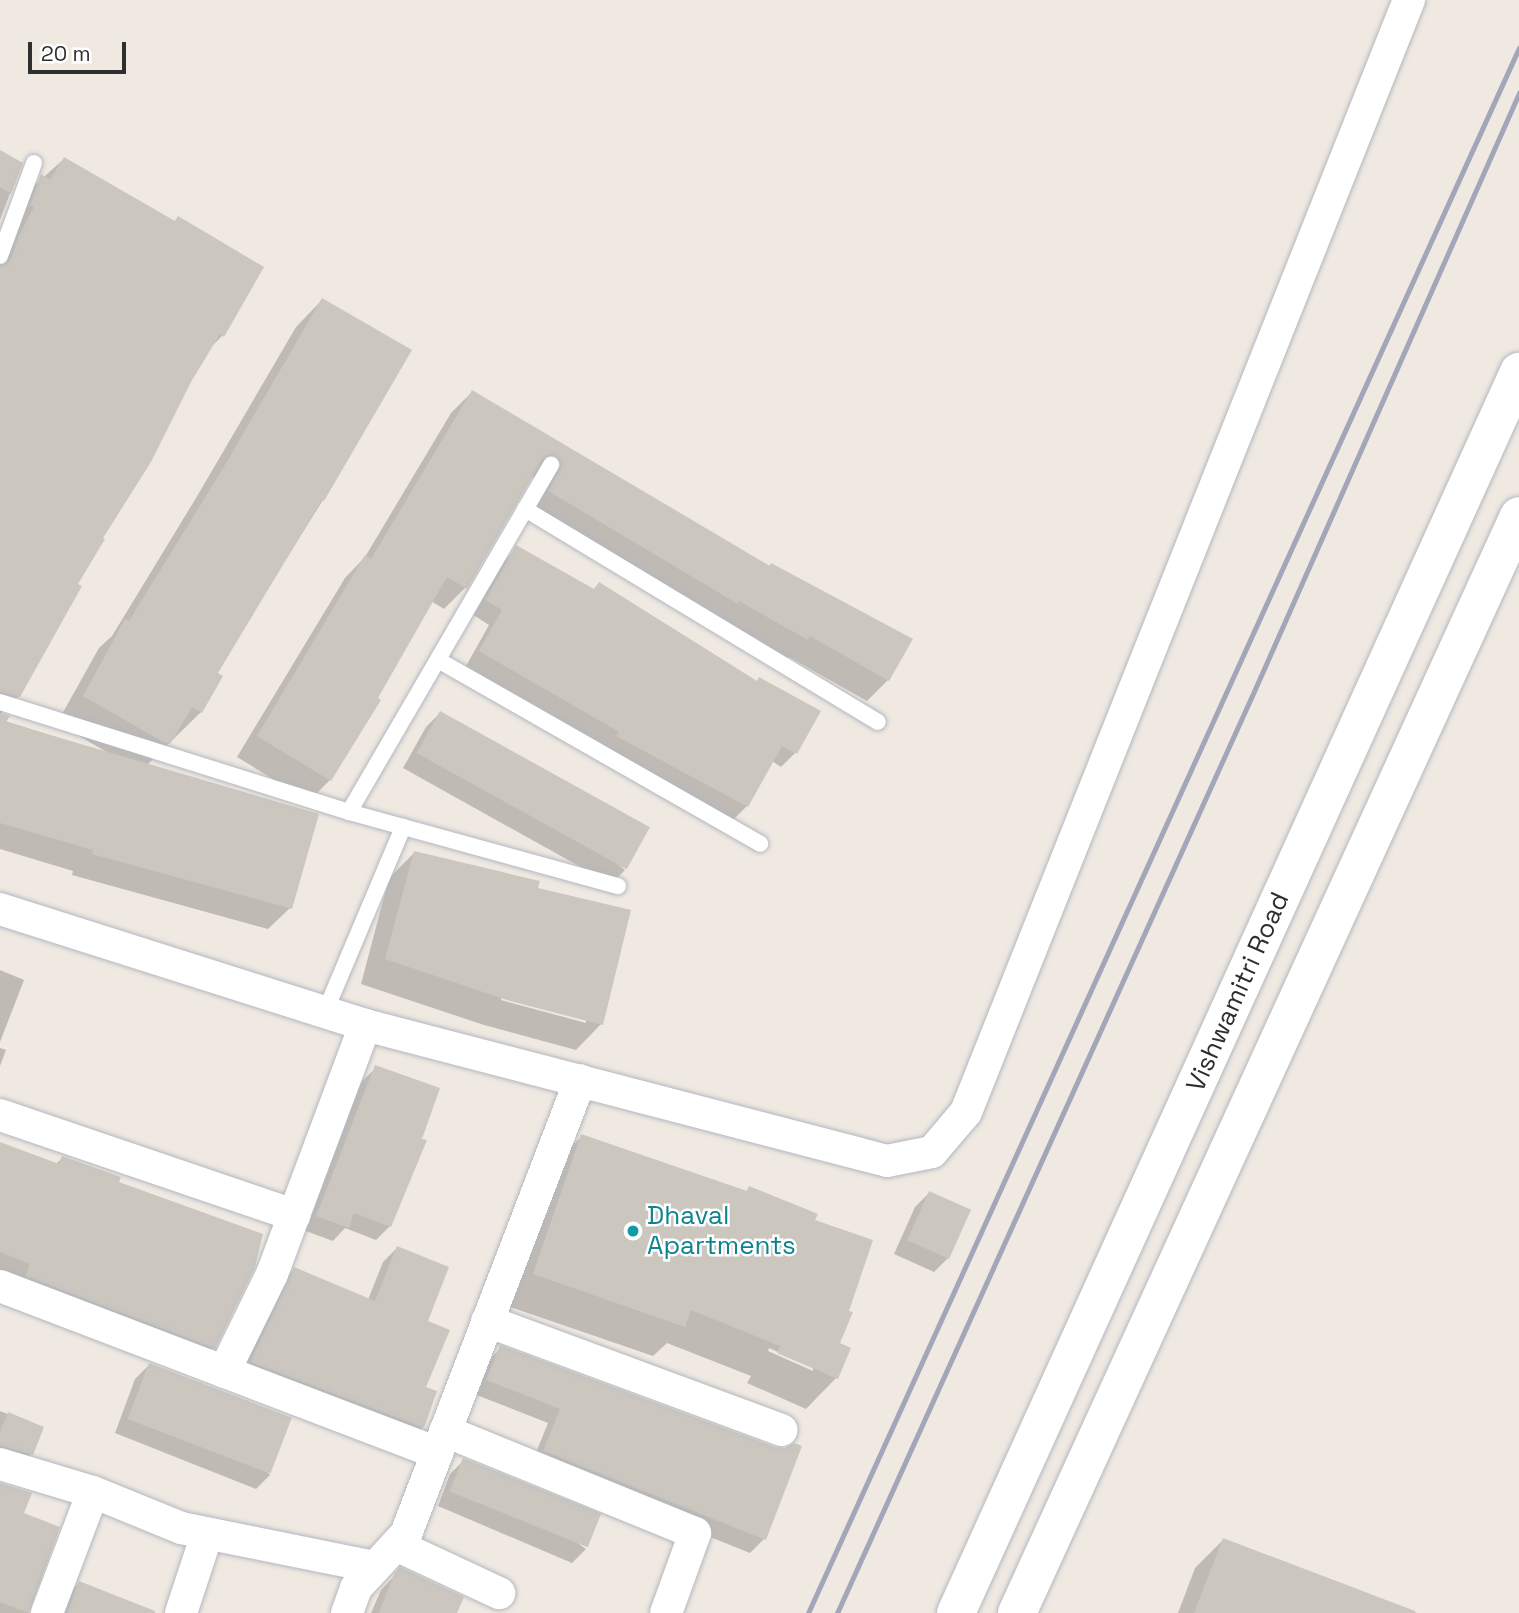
<!DOCTYPE html>
<html>
<head>
<meta charset="utf-8">
<style>
  body { margin:0 }
  #map { position:relative; width:1519px; height:1613px; overflow:hidden; background:#efe9e1; font-family:"Space Grotesk",sans-serif }
  div>[style] { position:absolute }
  .shadow>* { inset:0; background:#0003 }
  .building>* { inset:0; background:#cbc7bf; transform-origin:0 0 }
  .roads { filter:drop-shadow(0 0 2px #b4b7c1) drop-shadow(0 0 2px #b4b7c1) }
  .lane>* { height:16px; margin:-8px; padding:0 8px; transform-origin:8px; border-radius:8px; background:#fff }
  .street>* { height:32px; margin:-16px; padding:0 16px; transform-origin:16px; border-radius:16px; background:#fff }
  .secondary>* { height:38px; margin:-19px; padding:0 19px; transform-origin:19px; border-radius:19px; background:#fff }
  .rail>* { height:5px; margin:-2.5px; padding:0 2.5px; transform-origin:2.5px; border-radius:2.5px; background:#a3a6b8 }
  .dots>* { width:19px; height:19px; translate:-50% -50%; box-sizing:border-box; border:4px solid #fff; border-radius:50% }
  span { translate:-50% -50%; white-space:nowrap; text-align:center; line-height:1.15; -webkit-text-stroke:5px #fff; paint-order:stroke }
  .street-label { font-size:26px; color:#2e2e2e }
  .culture-label { font-size:26px; color:#0d838f }
  .left { translate:0 -50%; text-align:left }
  .scale { position:absolute; left:28px; top:42px; width:98px; height:32px; box-sizing:border-box; border:4px solid #2e2e2e; border-top:0; padding-left:9px; font-size:21px; line-height:24px; white-space:nowrap; color:#2e2e2e; -webkit-text-stroke:5px #fff; paint-order:stroke }
</style>
</head>
<body>
<div id="map">
  <div class="shadow">
    <div style="clip-path:polygon(0 151px,21px 164px,0 220px)"></div>
    <div style="clip-path:polygon(64px 159px,173px 223px,178px 218px,261px 268px,222px 336px,207px 351px,101px 538px,19px 696px,0 715px,5px 721px,110px 754px,57px 723px,99px 648px,112px 636px,196px 498px,296px 327px,322px 300px,323px 500px,215px 673px,201px 712px,147px 765px,290px 908px,268px 929px,72px 875px,73px 871px,0 849px,0 252px,20px 198px)"></div>
    <div style="clip-path:polygon(472px 392px,888px 680px,867px 701px,789px 657px,786px 660px,528px 512px,539px 480px,531px 476px,465px 588px,444px 609px,431px 601px,375px 699px,378px 701px,330px 780px,309px 801px,237px 757px,345px 578px,365px 557px,451px 413px)"></div>
    <div style="clip-path:polygon(517px 548px,756px 682px,795px 753px,781px 767px,772px 761px,747px 806px,733px 820px,604px 750px,606px 746px,466px 666px,489px 625px,472px 614px,503px 562px)"></div>
    <div style="clip-path:polygon(440px 713px,625px 870px,611px 884px,403px 768px,426px 727px)"></div>
    <div style="clip-path:polygon(evenodd,414px 853px,536px 889px,601px 1024px,576px 1050px,484px 1025px,361px 984px,389px 878px,414px 853px,502px 997px,586px 1019px,586px 1023px,501px 1000px,502px 997px)"></div>
    <div style="clip-path:polygon(0 970px,24px 980px,0 1042px)"></div>
    <div style="clip-path:polygon(0 1048px,6px 1050px,0 1066px)"></div>
    <div style="clip-path:polygon(376px 1068px,390px 1226px,376px 1240px,345px 1228px,333px 1241px,303px 1230px,361px 1082px)"></div>
    <div style="clip-path:polygon(evenodd,582px 1136px,745px 1193px,749px 1188px,813px 1222px,838px 1344px,849px 1349px,836px 1378px,806px 1409px,747px 1383px,751px 1376px,667px 1343px,653px 1356px,504px 1305px,551px 1167px,582px 1136px,769px 1348px,813px 1367px,813px 1371px,768px 1351px,769px 1348px)"></div>
    <div style="clip-path:polygon(0 1144px,55px 1165px,62px 1158px,116px 1184px,214px 1347px,197px 1364px,0 1275px)"></div>
    <div style="clip-path:polygon(929px 1193px,948px 1258px,934px 1272px,894px 1254px,915px 1207px)"></div>
    <div style="clip-path:polygon(397px 1248px,426px 1322px,423px 1427px,409px 1441px,237px 1376px,281px 1283px,295px 1269px,368px 1300px,383px 1262px)"></div>
    <div style="clip-path:polygon(501px 1348px,764px 1539px,750px 1553px,531px 1465px,548px 1423px,474px 1394px,487px 1362px)"></div>
    <div style="clip-path:polygon(149px 1365px,270px 1475px,256px 1489px,115px 1433px,135px 1379px)"></div>
    <div style="clip-path:polygon(0 1411px,42px 1428px,31px 1454px,17px 1468px,0 1463px)"></div>
    <div style="clip-path:polygon(464px 1460px,586px 1549px,572px 1563px,438px 1506px,450px 1474px)"></div>
    <div style="clip-path:polygon(0 1485px,21px 1514px,28px 1613px,0 1613px)"></div>
    <div style="clip-path:polygon(1223px 1540px,1417px 1613px,1178px 1613px,1195px 1568px)"></div>
    <div style="clip-path:polygon(401px 1569px,455px 1613px,371px 1613px,381px 1590px)"></div>
    <div style="clip-path:polygon(79px 1583px,115px 1613px,58px 1613px,65px 1597px)"></div>
  </div>
  <div class="building">
    <div style="clip-path:polygon(0 150px,23px 163px,11px 194px,0 187px)"></div>
    <div style="clip-path:polygon(64px 157px,175px 221px,178px 216px,264px 267px,224px 337px,220px 334px,191px 382px,151px 462px,103px 538px,105px 539px,78px 584px,82px 586px,20px 697px,0 692px,0 267px,10px 260px,20px 233px,34px 207px,30px 205px,41px 174px,50px 180px)"></div>
    <div style="clip-path:polygon(322px 298px,412px 350px,324px 501px,322px 500px,218px 673px,223px 676px,202px 713px,192px 707px,170px 744px,163px 742px,83px 696px,125px 619px,129px 621px,222px 470px)"></div>
    <div style="clip-path:polygon(472px 390px,770px 566px,771px 563px,913px 639px,889px 681px,810px 636px,808px 640px,739px 601px,738px 604px,548px 491px,561px 466px,560px 459px,550px 455px,542px 460px,467px 589px,447px 577px,378px 698px,381px 700px,331px 781px,257px 736px,365px 555px,371px 559px)"></div>
    <div style="clip-path:polygon(516px 545px,594px 589px,599px 582px,757px 681px,759px 677px,821px 711px,797px 754px,782px 746px,748px 807px,616px 736px,619px 732px,479px 651px,502px 610px,485px 600px)"></div>
    <div style="left:440px;top:711px;width:240px;height:48px;rotate:29deg"></div>
    <div style="clip-path:polygon(0 713px,10px 716px,6px 722px,319px 814px,292px 909px,92px 854px,93px 850px,0 823px)"></div>
    <div style="clip-path:polygon(414px 851px,540px 881px,538px 888px,631px 910px,603px 1025px,510px 1001px,385px 959px)"></div>
    <div style="clip-path:polygon(375px 1065px,440px 1088px,422px 1139px,427px 1140px,391px 1227px,354px 1213px,349px 1228px,316px 1216px)"></div>
    <div style="clip-path:polygon(581px 1134px,747px 1191px,749px 1186px,818px 1214px,815px 1220px,873px 1240px,849px 1311px,853px 1312px,840px 1343px,851px 1348px,838px 1379px,777px 1353px,780px 1346px,691px 1310px,685px 1327px,533px 1274px)"></div>
    <div style="clip-path:polygon(0 1142px,59px 1164px,62px 1156px,121px 1177px,119px 1182px,263px 1234px,255px 1267px,215px 1349px,25px 1276px,30px 1264px,0 1252px)"></div>
    <div style="left:929px;top:1191px;width:46px;height:54px;rotate:24deg"></div>
    <div style="clip-path:polygon(397px 1246px,449px 1267px,428px 1321px,450px 1330px,426px 1387px,437px 1391px,424px 1428px,250px 1362px,294px 1267px,375px 1301px)"></div>
    <div style="clip-path:polygon(500px 1345px,775px 1447px,785px 1448px,794px 1443px,802px 1446px,766px 1540px,543px 1451px,560px 1409px,486px 1380px)"></div>
    <div style="left:149px;top:1363px;width:153px;height:60px;rotate:21deg"></div>
    <div style="clip-path:polygon(8px 1412px,44px 1427px,33px 1455px,0 1446px,0 1432px)"></div>
    <div style="left:463px;top:1458px;width:149px;height:36px;rotate:22deg"></div>
    <div style="clip-path:polygon(0 1483px,32px 1493px,24px 1513px,60px 1527px,29px 1613px,0 1602px)"></div>
    <div style="clip-path:polygon(1223px 1538px,1415px 1611px,1415px 1613px,1194px 1613px)"></div>
    <div style="clip-path:polygon(400px 1567px,464px 1597px,457px 1613px,379px 1613px,394px 1574px)"></div>
    <div style="clip-path:polygon(79px 1581px,155px 1611px,155px 1613px,67px 1613px)"></div>
  </div>
  <div class="roads">
    <div class="lane">
      <div style="left:0;top:256px;width:99px;rotate:-69.9deg"></div>
      <div style="left:525px;top:509px;width:412px;rotate:31.1deg"></div>
      <div style="left:438px;top:660px;width:371px;rotate:29.7deg"></div>
      <div style="left:0;top:702px;width:366px;rotate:17.5deg"></div>
      <div style="left:349px;top:812px;width:279px;rotate:15.4deg"></div>
      <div style="left:349px;top:812px;width:402px;rotate:-59.8deg"></div>
      <div style="left:325px;top:1012px;width:201px;rotate:-67.1deg"></div>
    </div>
    <div class="street">
      <div style="left:0;top:909px;width:383px;rotate:17.6deg"></div>
      <div style="left:365px;top:1025px;width:539px;rotate:14.6deg"></div>
      <div style="left:887px;top:1161px;width:46px;rotate:-11.3deg"></div>
      <div style="left:932px;top:1152px;width:52px;rotate:-49.6deg"></div>
      <div style="left:966px;top:1112px;width:1197px;rotate:-68.28deg"></div>
      <div style="left:0;top:1115px;width:311px;rotate:18.8deg"></div>
      <div style="left:0;top:1286px;width:468px;rotate:20.9deg"></div>
      <div style="left:487px;top:1321px;width:314px;rotate:20.3deg"></div>
      <div style="left:224px;top:1372px;width:109px;rotate:-63.9deg"></div>
      <div style="left:272px;top:1274px;width:266px;rotate:-69.5deg"></div>
      <div style="left:445px;top:1431px;width:270px;rotate:22.2deg"></div>
      <div style="left:695px;top:1533px;width:85px;rotate:109.9deg"></div>
      <div style="left:0;top:1464px;width:97px;rotate:16.8deg"></div>
      <div style="left:93px;top:1492px;width:95px;rotate:22.2deg"></div>
      <div style="left:181px;top:1528px;width:198px;rotate:11.4deg"></div>
      <div style="left:396px;top:1545px;width:114px;rotate:25deg"></div>
      <div style="left:47px;top:1613px;width:129px;rotate:-69.2deg"></div>
      <div style="left:181px;top:1613px;width:83px;rotate:-71.8deg"></div>
      <div style="left:347px;top:1613px;width:27px;rotate:-70deg"></div>
      <div style="left:356px;top:1588px;width:74px;rotate:-47.2deg"></div>
      <div style="left:406px;top:1534px;width:486px;rotate:-69deg"></div>
    </div>
    <div class="secondary">
      <div style="left:956px;top:1613px;width:1363px;rotate:-65.6deg"></div>
      <div style="left:1017px;top:1613px;width:1206px;rotate:-65.41deg"></div>
    </div>
  </div>
  <div class="rail">
    <div style="left:808px;top:1613px;width:1719px;rotate:-65.57deg"></div>
    <div style="left:837px;top:1613px;width:1004px;rotate:-65.66deg"></div>
    <div style="left:1251px;top:698px;width:662px;rotate:-66.11deg"></div>
  </div>
  <div class="dots">
    <div style="left:633px;top:1231px;background:#0f9aa8"></div>
  </div>
  <div class="street-label">
    <span style="left:1238px;top:992px;rotate:-66deg">Vishwamitri Road</span>
  </div>
  <div class="culture-label">
    <span class="left" style="left:647px;top:1231px">Dhaval<br>Apartments</span>
  </div>
  <div class="scale">20 m</div>
</div>
</body>
</html>
